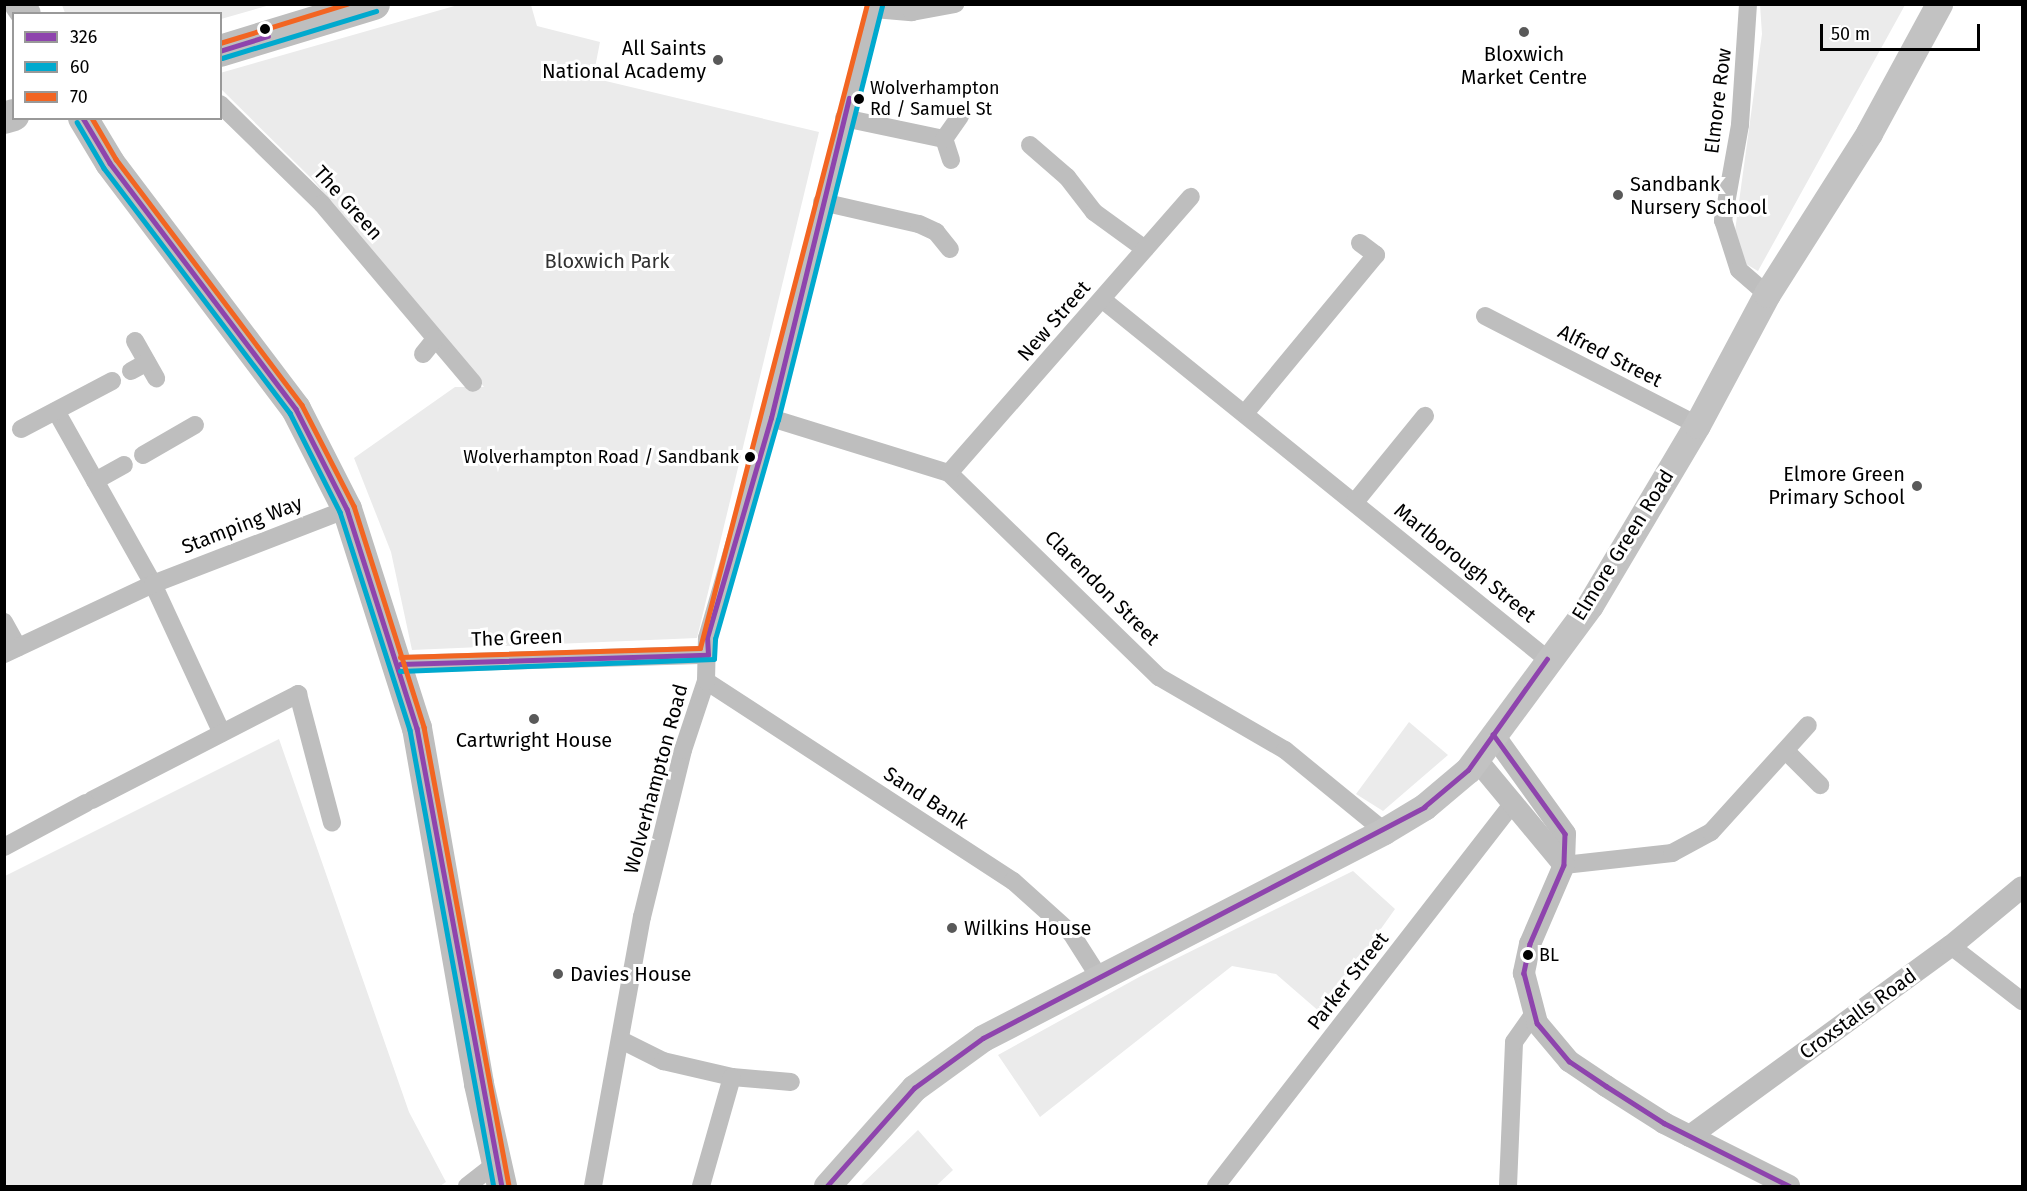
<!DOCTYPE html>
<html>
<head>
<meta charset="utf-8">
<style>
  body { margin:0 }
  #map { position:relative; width:2027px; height:1191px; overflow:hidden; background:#fff; font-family:"Fira Sans",sans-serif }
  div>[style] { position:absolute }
  .green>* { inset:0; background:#ebebeb }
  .minor>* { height:18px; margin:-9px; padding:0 9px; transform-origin:9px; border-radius:9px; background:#bebebe }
  .tertiary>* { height:22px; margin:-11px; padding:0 11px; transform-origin:11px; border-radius:11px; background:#bebebe }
  .secondary>* { height:27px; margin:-13.5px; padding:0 13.5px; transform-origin:13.5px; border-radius:13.5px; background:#c2c2c2 }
  .primary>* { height:30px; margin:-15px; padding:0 15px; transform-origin:15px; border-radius:15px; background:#bebebe }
  .trunk>* { height:32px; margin:-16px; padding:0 16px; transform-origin:16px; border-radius:16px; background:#bebebe }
  .bus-1>* { height:4.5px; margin:-2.25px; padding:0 2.25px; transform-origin:2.25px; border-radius:2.25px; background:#8e44ad }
  .bus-2>* { height:4.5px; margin:-2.25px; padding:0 2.25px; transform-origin:2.25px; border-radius:2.25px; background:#00a9ce }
  .bus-3>* { height:4.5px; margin:-2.25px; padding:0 2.25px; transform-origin:2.25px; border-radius:2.25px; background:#f26522 }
  .dots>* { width:16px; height:16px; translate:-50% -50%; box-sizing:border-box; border:3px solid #fff; border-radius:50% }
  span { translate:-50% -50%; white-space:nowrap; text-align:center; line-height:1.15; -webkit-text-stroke:6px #fff; paint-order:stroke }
  .bus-label { font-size:18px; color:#000 }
  .left { translate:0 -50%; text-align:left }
  .right { translate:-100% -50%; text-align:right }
  .poi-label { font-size:20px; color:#000 }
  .street-label { font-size:20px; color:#000 }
  .park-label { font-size:20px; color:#313131 }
  .frame { position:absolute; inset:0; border:6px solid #000; pointer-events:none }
  .legend { position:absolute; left:12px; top:12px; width:210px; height:108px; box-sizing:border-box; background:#fff; border:2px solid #999; margin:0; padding:8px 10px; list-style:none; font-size:18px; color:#000 }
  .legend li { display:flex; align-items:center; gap:12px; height:30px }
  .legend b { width:30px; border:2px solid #999 }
  .scale { position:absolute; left:1820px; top:24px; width:160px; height:27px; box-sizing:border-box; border:3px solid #000; border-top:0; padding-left:8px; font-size:18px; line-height:21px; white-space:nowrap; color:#000; -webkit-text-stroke:4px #fff; paint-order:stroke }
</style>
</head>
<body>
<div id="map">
  <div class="green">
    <div style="clip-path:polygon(62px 5px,62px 4px,270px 5px,221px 19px,220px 14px,65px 13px)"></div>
    <div style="clip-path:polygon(458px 5px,531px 5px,537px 26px,600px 42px,593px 78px,819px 132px,697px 638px,412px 650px,391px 552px,354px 458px,455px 387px,484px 387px,312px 179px,221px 89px,220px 73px)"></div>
    <div style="clip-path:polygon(1760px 5px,1905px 5px,1758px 271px,1746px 264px,1735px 231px,1762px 34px)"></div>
    <div style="clip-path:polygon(1409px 722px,1448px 755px,1383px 811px,1356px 794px)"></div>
    <div style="clip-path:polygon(279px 739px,409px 1112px,446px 1182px,440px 1186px,5px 1186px,5px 876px)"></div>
    <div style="clip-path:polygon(1353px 871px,1395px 909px,1321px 1013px,1276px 974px,1232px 966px,1040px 1117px,998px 1055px,1141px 976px)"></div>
    <div style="clip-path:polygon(918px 1130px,953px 1170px,936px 1186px,860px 1186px)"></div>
  </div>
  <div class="minor">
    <div style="left:1748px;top:4px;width:121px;rotate:93.8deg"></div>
    <div style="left:1740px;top:125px;width:97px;rotate:100.1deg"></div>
    <div style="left:1723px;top:220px;width:52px;rotate:72.3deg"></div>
    <div style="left:1739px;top:270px;width:37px;rotate:41deg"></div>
    <div style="left:874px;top:9px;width:38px;rotate:5deg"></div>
    <div style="left:912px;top:12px;width:44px;rotate:-10.5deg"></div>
    <div style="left:220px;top:104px;width:143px;rotate:44.4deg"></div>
    <div style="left:322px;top:204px;width:234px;rotate:49.8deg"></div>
    <div style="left:844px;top:118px;width:102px;rotate:11.9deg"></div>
    <div style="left:1030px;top:145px;width:49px;rotate:40.9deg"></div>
    <div style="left:1067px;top:177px;width:44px;rotate:52.4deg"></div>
    <div style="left:1094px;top:212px;width:63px;rotate:36deg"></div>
    <div style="left:951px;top:160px;width:22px;rotate:-108deg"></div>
    <div style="left:944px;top:139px;width:28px;rotate:-55deg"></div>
    <div style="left:822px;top:202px;width:99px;rotate:12.8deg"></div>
    <div style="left:919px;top:224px;width:19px;rotate:25deg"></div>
    <div style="left:936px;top:232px;width:22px;rotate:51deg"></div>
    <div style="left:1103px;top:300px;width:571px;rotate:38.96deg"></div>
    <div style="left:1485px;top:316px;width:238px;rotate:27.2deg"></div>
    <div style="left:135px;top:341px;width:43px;rotate:60.4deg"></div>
    <div style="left:423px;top:354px;width:19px;rotate:-51deg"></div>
    <div style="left:131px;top:371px;width:18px;rotate:-29deg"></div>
    <div style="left:56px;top:411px;width:198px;rotate:60.7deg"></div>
    <div style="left:153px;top:584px;width:164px;rotate:65.2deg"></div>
    <div style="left:1246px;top:412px;width:204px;rotate:-50.4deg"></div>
    <div style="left:1376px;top:255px;width:20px;rotate:-143deg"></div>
    <div style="left:771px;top:418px;width:186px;rotate:17.2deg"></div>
    <div style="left:949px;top:473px;width:293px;rotate:44.2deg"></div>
    <div style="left:1159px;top:677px;width:146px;rotate:30.1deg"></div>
    <div style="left:1285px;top:750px;width:128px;rotate:39.3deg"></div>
    <div style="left:21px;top:429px;width:103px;rotate:-27.8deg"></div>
    <div style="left:143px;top:455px;width:60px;rotate:-30deg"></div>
    <div style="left:949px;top:473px;width:367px;rotate:-48.8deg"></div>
    <div style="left:95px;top:481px;width:33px;rotate:-29deg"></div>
    <div style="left:1355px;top:502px;width:111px;rotate:-50.9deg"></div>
    <div style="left:4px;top:622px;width:29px;rotate:61deg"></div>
    <div style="left:4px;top:654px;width:165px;rotate:-25.2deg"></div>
    <div style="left:153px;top:584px;width:208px;rotate:-21.1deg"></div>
    <div style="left:400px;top:664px;width:308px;rotate:-1.7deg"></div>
    <div style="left:706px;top:681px;width:366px;rotate:33.1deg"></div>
    <div style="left:1013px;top:881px;width:78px;rotate:41.9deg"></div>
    <div style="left:1071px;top:933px;width:52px;rotate:57.5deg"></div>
    <div style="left:1787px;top:752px;width:47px;rotate:45deg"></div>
    <div style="left:92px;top:800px;width:232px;rotate:-27.2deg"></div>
    <div style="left:298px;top:694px;width:133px;rotate:75.2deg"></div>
    <div style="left:4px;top:847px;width:93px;rotate:-28.2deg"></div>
    <div style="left:1564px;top:865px;width:109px;rotate:-6.3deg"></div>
    <div style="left:1672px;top:853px;width:44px;rotate:-28.3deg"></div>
    <div style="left:1711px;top:832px;width:144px;rotate:-47.8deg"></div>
    <div style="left:1951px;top:946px;width:90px;rotate:37.8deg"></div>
    <div style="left:623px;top:1041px;width:45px;rotate:26.6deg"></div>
    <div style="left:663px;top:1061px;width:71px;rotate:13.1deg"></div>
    <div style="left:732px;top:1077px;width:59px;rotate:4.8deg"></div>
    <div style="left:467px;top:1186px;width:37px;rotate:-38deg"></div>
    <div style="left:593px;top:1186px;width:273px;rotate:-79.7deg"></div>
    <div style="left:642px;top:917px;width:172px;rotate:-76.2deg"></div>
    <div style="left:683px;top:750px;width:73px;rotate:-71.6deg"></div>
    <div style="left:706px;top:681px;width:43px;rotate:-88.7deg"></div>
    <div style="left:707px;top:638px;width:229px;rotate:-73.8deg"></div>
    <div style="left:771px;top:418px;width:427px;rotate:-75.9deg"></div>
    <div style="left:701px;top:1186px;width:113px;rotate:-74.1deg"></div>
    <div style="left:1216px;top:1186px;width:486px;rotate:-52.2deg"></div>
    <div style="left:1508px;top:1186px;width:144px;rotate:-87.6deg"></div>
    <div style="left:1514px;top:1042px;width:33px;rotate:-55deg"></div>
  </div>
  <div class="tertiary">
    <div style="left:1493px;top:734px;width:123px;rotate:54.2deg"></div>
    <div style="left:1565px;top:834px;width:31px;rotate:92deg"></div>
    <div style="left:1564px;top:865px;width:86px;rotate:113.3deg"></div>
    <div style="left:1530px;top:944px;width:30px;rotate:102deg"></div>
    <div style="left:1524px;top:973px;width:52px;rotate:75.4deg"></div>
    <div style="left:1537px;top:1023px;width:50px;rotate:49.9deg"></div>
    <div style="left:1569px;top:1061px;width:45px;rotate:34deg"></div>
    <div style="left:1606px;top:1086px;width:69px;rotate:32.5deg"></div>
    <div style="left:1664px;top:1123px;width:140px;rotate:26.7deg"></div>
    <div style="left:1476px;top:759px;width:138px;rotate:50.3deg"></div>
    <div style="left:1690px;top:1136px;width:323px;rotate:-36.1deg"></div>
    <div style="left:1951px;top:946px;width:92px;rotate:-39.7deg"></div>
  </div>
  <div class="secondary">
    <div style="left:827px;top:1186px;width:131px;rotate:-48.4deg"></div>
    <div style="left:914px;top:1088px;width:85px;rotate:-35.9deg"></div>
    <div style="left:983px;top:1038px;width:451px;rotate:-27.3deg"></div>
    <div style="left:1384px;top:831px;width:47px;rotate:-31deg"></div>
    <div style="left:1424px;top:807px;width:57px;rotate:-40.1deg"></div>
    <div style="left:1468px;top:770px;width:205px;rotate:-53.5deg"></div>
    <div style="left:1590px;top:605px;width:209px;rotate:-59.3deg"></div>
    <div style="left:1697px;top:425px;width:149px;rotate:-61.9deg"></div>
    <div style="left:1767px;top:294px;width:191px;rotate:-57.6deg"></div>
    <div style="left:1869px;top:133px;width:147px;rotate:-61.5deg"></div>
  </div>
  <div class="primary">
    <div style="left:19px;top:4px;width:12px;rotate:55deg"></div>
    <div style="left:83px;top:118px;width:52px;rotate:59deg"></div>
    <div style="left:110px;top:163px;width:308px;rotate:52.9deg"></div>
    <div style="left:296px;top:409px;width:112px;rotate:63deg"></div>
    <div style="left:347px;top:509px;width:230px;rotate:72.3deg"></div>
    <div style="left:417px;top:728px;width:361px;rotate:80.1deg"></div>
    <div style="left:479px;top:1084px;width:105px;rotate:77.3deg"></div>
  </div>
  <div class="trunk">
    <div style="left:220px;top:51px;width:161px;rotate:-17deg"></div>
    <div style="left:4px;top:118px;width:10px;rotate:-17deg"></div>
  </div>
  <div class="bus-1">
    <div style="left:220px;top:51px;width:50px;rotate:-17.4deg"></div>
    <div style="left:83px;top:118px;width:52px;rotate:59deg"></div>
    <div style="left:110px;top:163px;width:308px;rotate:52.9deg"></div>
    <div style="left:296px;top:409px;width:112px;rotate:63deg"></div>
    <div style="left:347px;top:509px;width:230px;rotate:72.3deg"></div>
    <div style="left:417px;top:728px;width:466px;rotate:79.5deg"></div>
    <div style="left:708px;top:655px;width:17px;rotate:-93deg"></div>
    <div style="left:707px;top:638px;width:229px;rotate:-73.8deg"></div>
    <div style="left:771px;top:418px;width:329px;rotate:-76.3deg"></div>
    <div style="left:400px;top:664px;width:308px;rotate:-1.7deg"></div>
    <div style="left:1493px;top:734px;width:123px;rotate:54.2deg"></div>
    <div style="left:1565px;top:834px;width:31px;rotate:92deg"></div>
    <div style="left:1564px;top:865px;width:86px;rotate:113.3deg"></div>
    <div style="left:1530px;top:944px;width:30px;rotate:102deg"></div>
    <div style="left:1524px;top:973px;width:52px;rotate:75.4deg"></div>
    <div style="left:1537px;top:1023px;width:50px;rotate:49.9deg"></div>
    <div style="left:1569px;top:1061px;width:45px;rotate:34deg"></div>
    <div style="left:1606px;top:1086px;width:69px;rotate:32.5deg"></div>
    <div style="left:1664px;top:1123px;width:140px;rotate:26.7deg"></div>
    <div style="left:827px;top:1186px;width:131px;rotate:-48.4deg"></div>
    <div style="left:914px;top:1088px;width:85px;rotate:-35.9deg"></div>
    <div style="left:983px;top:1038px;width:498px;rotate:-27.6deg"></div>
    <div style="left:1424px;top:807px;width:57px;rotate:-40.1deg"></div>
    <div style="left:1468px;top:770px;width:136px;rotate:-54.6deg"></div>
  </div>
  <div class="bus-2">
    <div style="left:222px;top:58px;width:161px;rotate:-17deg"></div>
    <div style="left:77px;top:122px;width:53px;rotate:59.6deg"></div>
    <div style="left:104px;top:168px;width:308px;rotate:52.8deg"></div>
    <div style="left:290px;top:413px;width:111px;rotate:63.2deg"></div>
    <div style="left:340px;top:512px;width:229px;rotate:72.2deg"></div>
    <div style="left:410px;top:730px;width:464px;rotate:79.6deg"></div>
    <div style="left:400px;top:671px;width:314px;rotate:-2.2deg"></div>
    <div style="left:714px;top:659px;width:20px;rotate:-87deg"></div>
    <div style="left:715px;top:639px;width:228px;rotate:-74deg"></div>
    <div style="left:778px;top:420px;width:427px;rotate:-75.9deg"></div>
  </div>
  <div class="bus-3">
    <div style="left:220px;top:43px;width:133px;rotate:-17.1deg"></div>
    <div style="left:92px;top:118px;width:48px;rotate:59.7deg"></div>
    <div style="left:116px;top:159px;width:308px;rotate:52.9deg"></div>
    <div style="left:302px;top:405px;width:114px;rotate:62.8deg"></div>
    <div style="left:354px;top:506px;width:232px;rotate:72.4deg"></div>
    <div style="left:424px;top:727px;width:465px;rotate:79.5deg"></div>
    <div style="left:400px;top:657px;width:300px;rotate:-1.7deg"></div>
    <div style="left:700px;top:648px;width:665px;rotate:-75.46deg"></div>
  </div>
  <div class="dots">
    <div style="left:265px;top:29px;background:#000"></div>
    <div style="left:1524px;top:32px;background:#595959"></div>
    <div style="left:718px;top:60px;background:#595959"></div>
    <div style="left:859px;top:99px;background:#000"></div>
    <div style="left:1618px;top:195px;background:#595959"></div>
    <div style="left:750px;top:457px;background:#000"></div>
    <div style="left:1917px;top:486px;background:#595959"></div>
    <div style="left:534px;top:719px;background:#595959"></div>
    <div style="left:952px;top:928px;background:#595959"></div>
    <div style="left:1528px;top:955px;background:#000"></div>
    <div style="left:558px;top:974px;background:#595959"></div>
  </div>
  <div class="bus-label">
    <span class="left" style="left:870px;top:99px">Wolverhampton<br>Rd / Samuel St</span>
    <span class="right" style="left:739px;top:457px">Wolverhampton Road / Sandbank</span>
    <span class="left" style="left:1539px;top:955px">BL</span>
  </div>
  <div class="poi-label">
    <span class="right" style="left:706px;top:60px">All Saints<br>National Academy</span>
    <span style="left:1524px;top:66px">Bloxwich<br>Market Centre</span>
    <span class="left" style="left:1630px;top:196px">Sandbank<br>Nursery School</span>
    <span class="right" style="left:1905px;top:486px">Elmore Green<br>Primary School</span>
    <span style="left:534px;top:740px">Cartwright House</span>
    <span class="left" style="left:964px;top:928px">Wilkins House</span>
    <span class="left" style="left:570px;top:974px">Davies House</span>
  </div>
  <div class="street-label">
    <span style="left:1718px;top:101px;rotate:-83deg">Elmore Row</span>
    <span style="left:348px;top:203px;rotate:48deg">The Green</span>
    <span style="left:1054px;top:321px;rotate:-49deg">New Street</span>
    <span style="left:1610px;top:356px;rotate:27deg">Alfred Street</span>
    <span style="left:242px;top:525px;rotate:-21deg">Stamping Way</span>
    <span style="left:1623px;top:545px;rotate:-58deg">Elmore Green Road</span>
    <span style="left:1465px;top:563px;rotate:39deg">Marlborough Street</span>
    <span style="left:1102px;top:588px;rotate:45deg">Clarendon Street</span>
    <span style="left:517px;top:638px;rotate:-2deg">The Green</span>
    <span style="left:656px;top:779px;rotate:-75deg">Wolverhampton Road</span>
    <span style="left:926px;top:798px;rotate:33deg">Sand Bank</span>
    <span style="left:1348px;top:981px;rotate:-52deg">Parker Street</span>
    <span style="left:1858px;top:1014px;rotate:-36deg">Croxstalls Road</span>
  </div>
  <div class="park-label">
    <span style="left:607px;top:261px">Bloxwich Park</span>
  </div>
  <div class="frame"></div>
  <ul class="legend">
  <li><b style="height:8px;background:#8e44ad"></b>326</li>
  <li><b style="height:8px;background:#00a9ce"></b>60</li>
  <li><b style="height:8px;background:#f26522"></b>70</li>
  </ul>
  <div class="scale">50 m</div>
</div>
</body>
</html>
